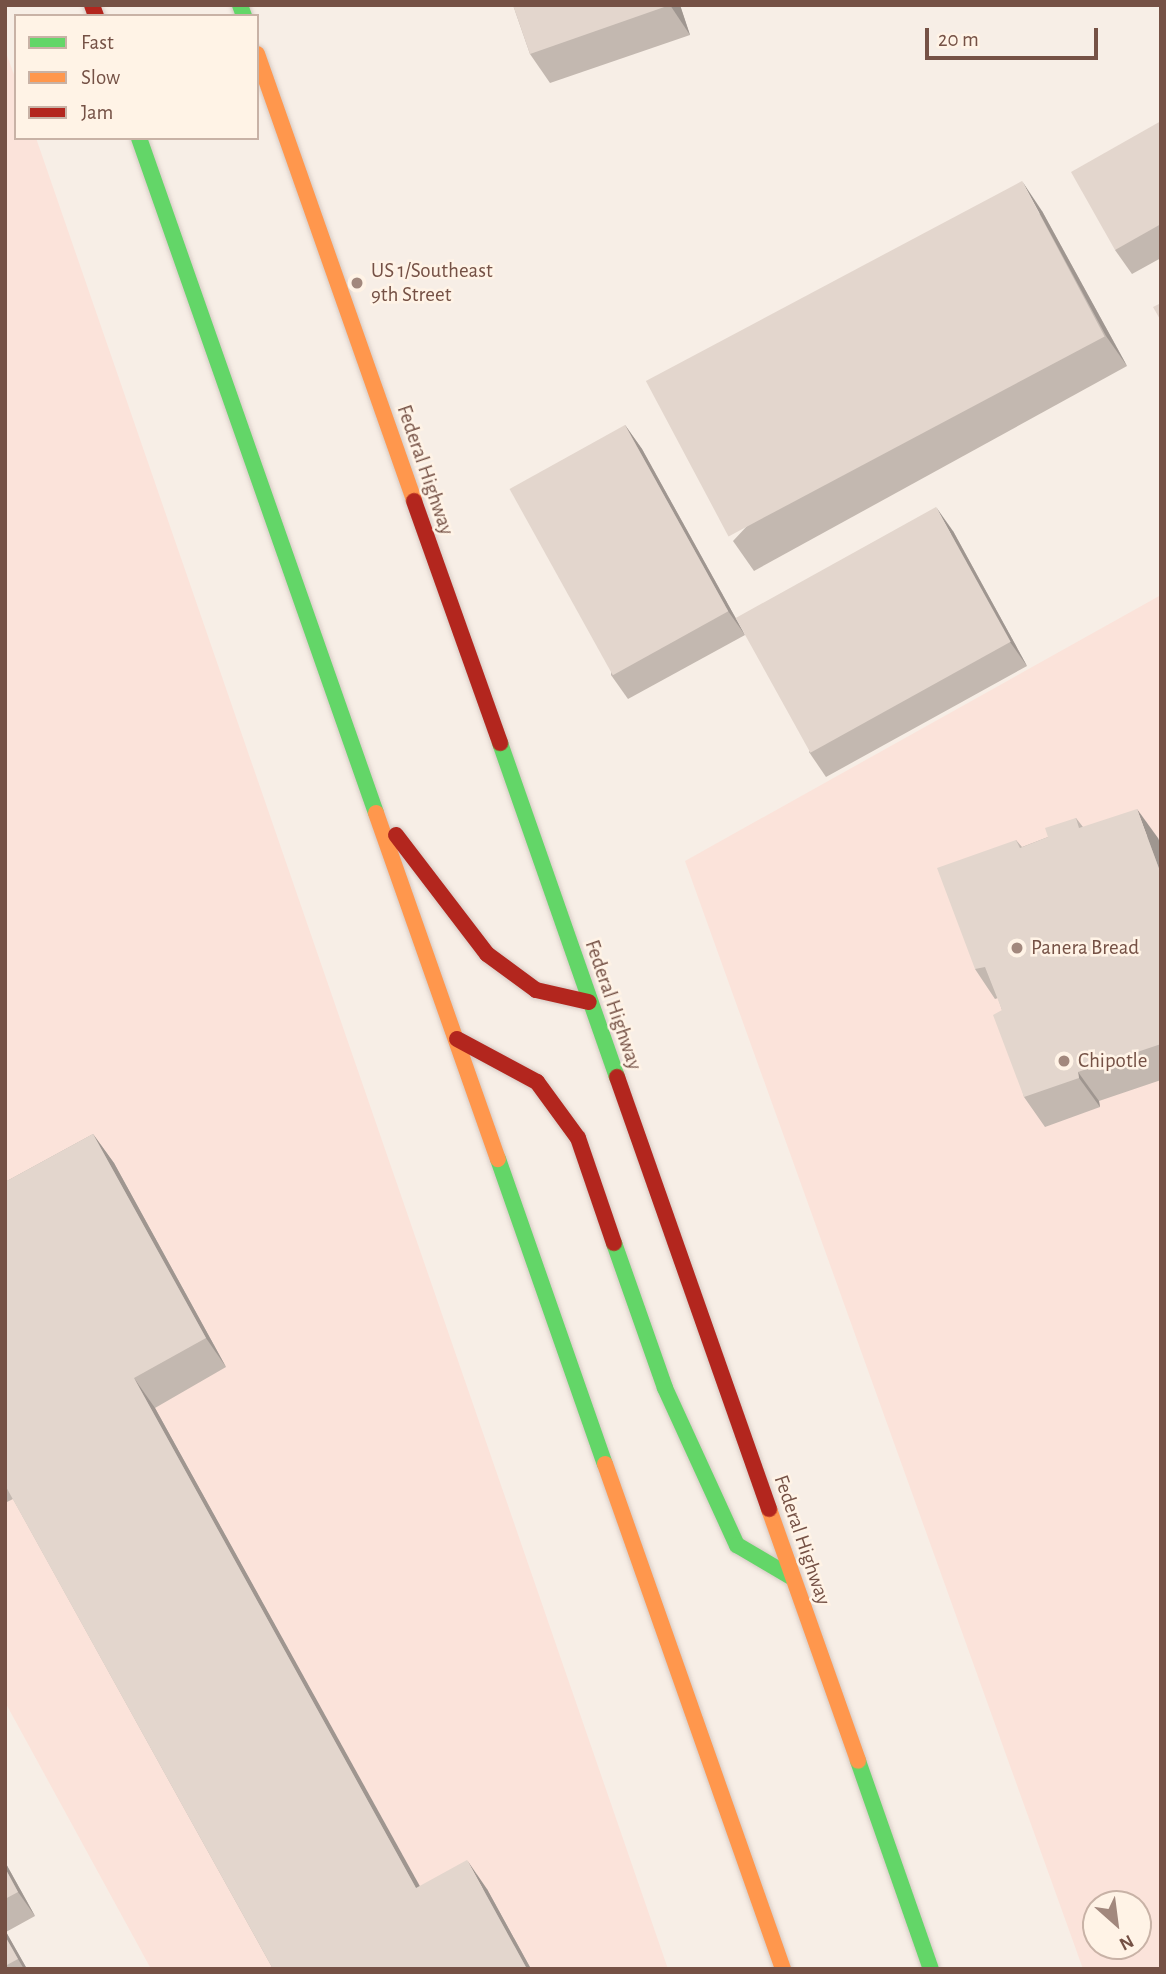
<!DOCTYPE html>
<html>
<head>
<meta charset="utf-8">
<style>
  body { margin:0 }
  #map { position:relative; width:1166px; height:1974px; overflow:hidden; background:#f7eee6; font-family:"Alegreya Sans",sans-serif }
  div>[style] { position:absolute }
  .commercial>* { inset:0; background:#fbe3da }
  .roads { filter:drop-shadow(0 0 2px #d5c9c3) drop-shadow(0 0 2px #d5c9c3) }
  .fast>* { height:16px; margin:-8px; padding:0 8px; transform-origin:8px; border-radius:8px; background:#63d668 }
  .slow>* { height:16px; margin:-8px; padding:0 8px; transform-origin:8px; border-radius:8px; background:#ff974d }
  .jam>* { height:16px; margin:-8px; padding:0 8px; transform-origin:8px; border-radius:8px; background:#b3261e }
  .wall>* { inset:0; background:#c3b8b0 }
  .shaded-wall>* { inset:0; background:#9f9690 }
  .building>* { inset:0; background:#e3d6cd; transform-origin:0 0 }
  .dots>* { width:19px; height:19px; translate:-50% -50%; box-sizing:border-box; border:4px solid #fff3e6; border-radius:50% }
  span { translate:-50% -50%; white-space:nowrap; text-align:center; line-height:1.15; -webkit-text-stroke:5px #fff3e6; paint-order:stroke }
  .poi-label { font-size:21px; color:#755145 }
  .left { translate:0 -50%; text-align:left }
  .street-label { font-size:21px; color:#755145 }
  .frame { position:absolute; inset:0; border:7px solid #755145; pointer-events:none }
  .legend { position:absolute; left:14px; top:14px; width:245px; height:126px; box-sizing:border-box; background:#fff3e6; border:2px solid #c8b2a6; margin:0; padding:9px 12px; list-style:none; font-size:21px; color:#755145 }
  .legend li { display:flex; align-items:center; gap:14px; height:35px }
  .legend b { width:35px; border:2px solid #c8b2a6 }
  .north { position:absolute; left:1082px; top:1890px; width:70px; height:70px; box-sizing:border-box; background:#fff3e6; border:2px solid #c8b2a6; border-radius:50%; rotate:152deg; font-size:19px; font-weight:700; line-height:28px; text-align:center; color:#755145 }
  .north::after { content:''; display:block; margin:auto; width:24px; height:32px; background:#a2887d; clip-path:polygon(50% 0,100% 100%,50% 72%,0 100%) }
  .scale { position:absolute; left:925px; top:28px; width:173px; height:32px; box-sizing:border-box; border:4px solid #755145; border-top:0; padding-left:9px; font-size:21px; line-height:24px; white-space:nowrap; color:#755145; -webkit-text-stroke:5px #fff3e6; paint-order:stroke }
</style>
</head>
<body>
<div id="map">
  <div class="commercial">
    <div style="clip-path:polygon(5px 50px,16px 80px,16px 138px,36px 138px,668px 1969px,151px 1969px,5px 1702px)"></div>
    <div style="clip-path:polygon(evenodd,1161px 595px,1161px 1969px,1083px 1969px,685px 861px,1161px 595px,1096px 1904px,1138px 1904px,1138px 1946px,1096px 1946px,1096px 1904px)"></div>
  </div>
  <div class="roads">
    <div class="fast">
      <div style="left:240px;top:5px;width:12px;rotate:70deg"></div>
      <div style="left:139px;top:138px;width:715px;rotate:70.65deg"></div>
      <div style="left:500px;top:743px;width:354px;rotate:70.7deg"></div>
      <div style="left:498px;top:1159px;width:323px;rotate:70.7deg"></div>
      <div style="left:614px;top:1243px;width:154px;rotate:70.6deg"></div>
      <div style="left:665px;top:1388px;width:173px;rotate:65.4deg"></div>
      <div style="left:737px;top:1545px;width:65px;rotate:30.5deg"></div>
      <div style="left:858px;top:1761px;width:220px;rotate:70.7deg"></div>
    </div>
    <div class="slow">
      <div style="left:257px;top:54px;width:474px;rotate:70.6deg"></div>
      <div style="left:376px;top:813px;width:367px;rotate:70.6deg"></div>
      <div style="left:605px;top:1464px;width:535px;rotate:70.58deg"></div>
      <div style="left:769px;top:1509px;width:267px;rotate:70.5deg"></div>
    </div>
    <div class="jam">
      <div style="left:92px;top:5px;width:12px;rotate:70deg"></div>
      <div style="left:414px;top:501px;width:257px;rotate:70.4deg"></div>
      <div style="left:396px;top:835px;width:150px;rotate:52.6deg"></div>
      <div style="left:487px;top:954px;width:61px;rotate:36.3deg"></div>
      <div style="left:536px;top:990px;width:54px;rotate:12.8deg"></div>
      <div style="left:457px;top:1039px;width:91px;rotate:28.3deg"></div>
      <div style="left:537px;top:1082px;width:69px;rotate:53.8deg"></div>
      <div style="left:578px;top:1138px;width:111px;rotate:71.1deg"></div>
      <div style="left:617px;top:1077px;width:458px;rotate:70.6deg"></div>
    </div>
  </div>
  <div class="wall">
    <div style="clip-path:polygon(513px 5px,680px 5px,690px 35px,550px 83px,530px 54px)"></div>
    <div style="clip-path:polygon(1161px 121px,1161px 258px,1132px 274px,1115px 250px)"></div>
    <div style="clip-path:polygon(1042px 211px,1127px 366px,754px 571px,733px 541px)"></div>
    <div style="clip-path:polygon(625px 425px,642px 449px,745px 635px,628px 699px,611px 675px)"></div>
    <div style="clip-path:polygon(953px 531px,1027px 666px,826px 777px,809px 752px)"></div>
    <div style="clip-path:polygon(1076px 818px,1083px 827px,1158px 838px,1161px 846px,1161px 1080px,1099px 1101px,1100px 1107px,1045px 1127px,1024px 1097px,1002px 1010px,998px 998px,995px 999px,975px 969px,1016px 840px,1022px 847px,1048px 837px)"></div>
    <div style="clip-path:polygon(93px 1134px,114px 1163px,226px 1367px,155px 1408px,419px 1886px,487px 1889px,531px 1969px,273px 1969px,13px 1499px,5px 1503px,5px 1182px)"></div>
    <div style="clip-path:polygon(5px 1862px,35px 1916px,6px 1932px,27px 1969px,5px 1969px)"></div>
  </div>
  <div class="shaded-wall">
    <div style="clip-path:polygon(670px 5px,680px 5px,690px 35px)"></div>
    <div style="clip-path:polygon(1022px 181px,1042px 211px,1127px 366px,1106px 336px)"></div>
    <div style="clip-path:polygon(625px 425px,642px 449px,745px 635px,728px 611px)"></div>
    <div style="clip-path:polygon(936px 507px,953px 531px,1027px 666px,1010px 642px)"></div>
    <div style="clip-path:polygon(1137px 809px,1158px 838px,1161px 846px,1161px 874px)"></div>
    <div style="clip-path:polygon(1078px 1072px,1099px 1101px,1100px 1107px,1079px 1078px)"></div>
    <div style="clip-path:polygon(93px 1134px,114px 1163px,226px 1367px,206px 1338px)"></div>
    <div style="clip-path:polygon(134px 1378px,155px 1408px,437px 1917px,416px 1888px)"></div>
    <div style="clip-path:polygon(467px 1860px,487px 1889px,531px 1969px,527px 1969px)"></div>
    <div style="clip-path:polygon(5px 1862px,35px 1916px,18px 1892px,5px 1868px)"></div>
    <div style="clip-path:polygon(5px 1930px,27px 1969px,24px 1969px,18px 1959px,5px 1936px)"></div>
  </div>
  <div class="building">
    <div style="clip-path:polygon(513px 5px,670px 5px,530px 54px)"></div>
    <div style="clip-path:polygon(1161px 121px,1161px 224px,1115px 250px,1071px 172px)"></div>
    <div style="left:1022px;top:181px;width:176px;height:426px;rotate:62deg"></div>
    <div style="clip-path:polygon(1161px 303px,1161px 321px,1153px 307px)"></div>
    <div style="left:625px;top:425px;width:213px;height:132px;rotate:61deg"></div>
    <div style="left:936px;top:507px;width:154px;height:229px;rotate:61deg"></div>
    <div style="clip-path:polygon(1137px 809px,1161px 874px,1161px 1044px,1078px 1072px,1079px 1078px,1024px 1097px,993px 1015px,1002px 1010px,985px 967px,975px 969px,937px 868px,1016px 840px,1020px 848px,1048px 837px,1045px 828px,1076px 818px,1079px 828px)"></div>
    <div style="clip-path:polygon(93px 1134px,206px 1338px,134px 1378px,416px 1888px,467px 1860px,527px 1969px,273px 1969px,5px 1485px,5px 1182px)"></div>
    <div style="clip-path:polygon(5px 1868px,18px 1892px,5px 1899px)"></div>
    <div style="clip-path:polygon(5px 1936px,18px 1959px,5px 1966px)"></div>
  </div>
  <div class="dots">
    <div style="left:357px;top:283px;background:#a2887d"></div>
    <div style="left:1017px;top:948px;background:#a2887d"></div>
    <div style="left:1064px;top:1061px;background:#a2887d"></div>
  </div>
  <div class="poi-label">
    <span class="left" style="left:371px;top:283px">US 1/Southeast<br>9th Street</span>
    <span class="left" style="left:1031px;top:948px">Panera Bread</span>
    <span class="left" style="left:1078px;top:1061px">Chipotle</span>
  </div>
  <div class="street-label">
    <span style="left:425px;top:470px;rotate:71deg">Federal Highway</span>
    <span style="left:613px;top:1005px;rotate:71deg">Federal Highway</span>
    <span style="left:802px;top:1540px;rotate:71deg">Federal Highway</span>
  </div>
  <div class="frame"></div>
  <ul class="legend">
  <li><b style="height:9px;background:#63d668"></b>Fast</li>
  <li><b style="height:9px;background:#ff974d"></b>Slow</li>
  <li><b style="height:9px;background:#b3261e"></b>Jam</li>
  </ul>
  <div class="north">N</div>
  <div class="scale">20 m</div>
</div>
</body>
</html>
